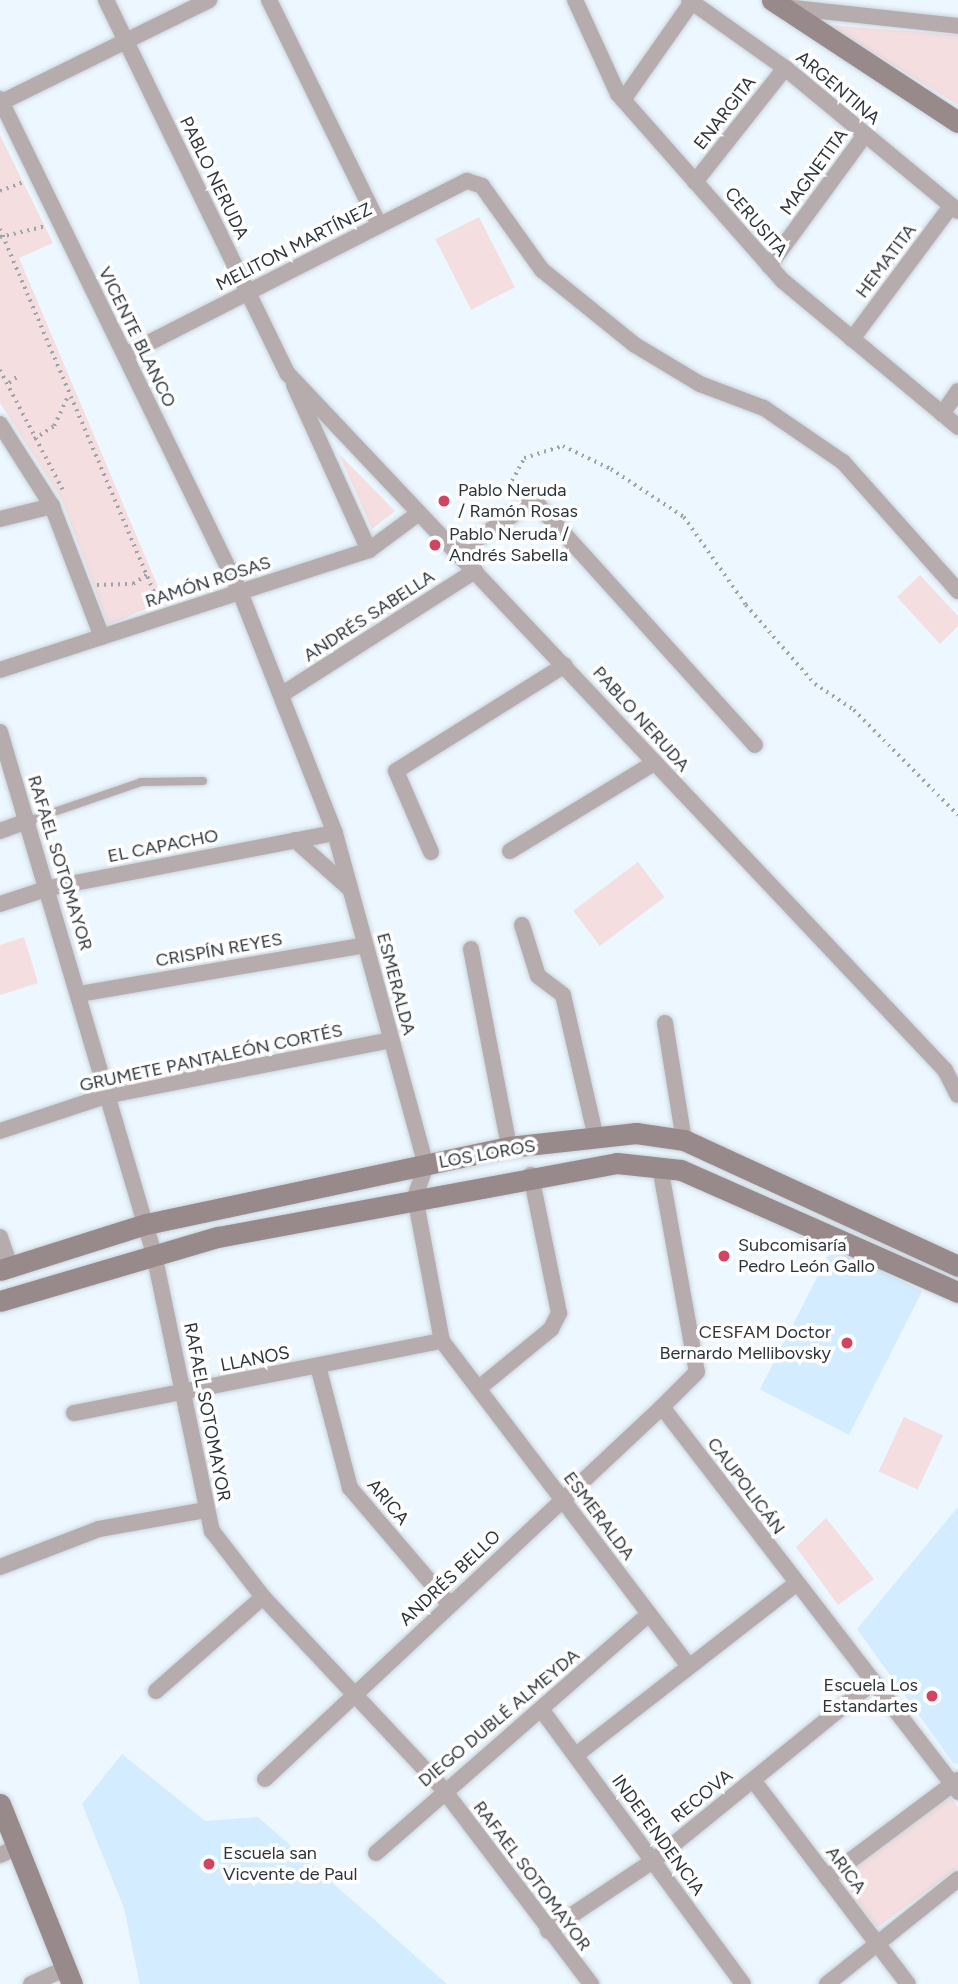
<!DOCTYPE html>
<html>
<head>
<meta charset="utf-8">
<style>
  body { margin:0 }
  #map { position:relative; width:958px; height:1984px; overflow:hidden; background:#ecf7ff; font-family:Figtree,sans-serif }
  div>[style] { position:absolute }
  .built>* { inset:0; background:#d3ecff; transform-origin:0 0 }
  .green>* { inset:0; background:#f4dee0; transform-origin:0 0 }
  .path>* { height:3.5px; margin-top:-1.75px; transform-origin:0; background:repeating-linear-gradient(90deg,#9ba4ab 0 2px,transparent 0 7px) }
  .roads { filter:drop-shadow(0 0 2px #cad4dc) drop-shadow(0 0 2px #cad4dc) }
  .lane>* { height:8px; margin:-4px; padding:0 4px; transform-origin:4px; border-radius:4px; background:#b7acad }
  .street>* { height:16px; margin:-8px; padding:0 8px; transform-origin:8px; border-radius:8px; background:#b7acad }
  .secondary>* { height:21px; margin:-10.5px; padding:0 10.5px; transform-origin:10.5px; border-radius:10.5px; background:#98898a }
  .dots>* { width:19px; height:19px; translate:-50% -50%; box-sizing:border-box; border:4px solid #fff; border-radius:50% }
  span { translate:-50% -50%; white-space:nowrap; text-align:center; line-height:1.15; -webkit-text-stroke:7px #fff; paint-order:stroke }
  .street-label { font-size:18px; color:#2d343a }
  .poi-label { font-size:18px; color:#2d343a }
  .left { translate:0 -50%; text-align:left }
  .right { translate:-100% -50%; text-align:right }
</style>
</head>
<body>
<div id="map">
  <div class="built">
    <div style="left:833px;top:1246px;width:100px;height:161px;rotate:27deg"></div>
    <div style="clip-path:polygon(958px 1507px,958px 1763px,954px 1764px,857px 1629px)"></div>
    <div style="clip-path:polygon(122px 1754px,205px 1821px,258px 1817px,447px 1984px,140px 1984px,124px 1908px,82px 1804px)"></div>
  </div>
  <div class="green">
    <div style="clip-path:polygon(828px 25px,958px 35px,958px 105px)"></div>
    <div style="clip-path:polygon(0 135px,53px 243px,19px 258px,164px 601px,108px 625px,62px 500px,0 403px)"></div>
    <div style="left:479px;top:217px;width:79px;height:49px;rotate:63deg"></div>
    <div style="clip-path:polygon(339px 454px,395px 511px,372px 529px)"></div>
    <div style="clip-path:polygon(920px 575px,958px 616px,958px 626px,940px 644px,897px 597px)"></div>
    <div style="left:638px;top:862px;width:44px;height:81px;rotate:53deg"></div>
    <div style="clip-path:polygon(24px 937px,38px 983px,0 995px,0 945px)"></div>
    <div style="left:904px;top:1417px;width:43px;height:60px;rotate:25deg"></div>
    <div style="clip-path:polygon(826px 1518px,874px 1579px,838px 1605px,796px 1547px)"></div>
    <div style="clip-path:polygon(945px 1790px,958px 1807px,958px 1868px,877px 1928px,836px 1875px)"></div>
  </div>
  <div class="path">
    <div style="left:0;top:191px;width:26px;rotate:-21deg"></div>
    <div style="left:0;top:229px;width:405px;rotate:67deg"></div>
    <div style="left:0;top:237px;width:47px;rotate:-13.4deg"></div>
    <div style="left:0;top:370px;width:136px;rotate:62.3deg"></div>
    <div style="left:9px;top:383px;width:10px;rotate:-37deg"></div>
    <div style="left:34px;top:439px;width:24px;rotate:-33deg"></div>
    <div style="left:54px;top:426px;width:35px;rotate:-65deg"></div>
    <div style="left:518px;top:492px;width:13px;rotate:-119deg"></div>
    <div style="left:512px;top:481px;width:26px;rotate:-62deg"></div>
    <div style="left:524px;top:458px;width:41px;rotate:-17.1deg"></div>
    <div style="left:563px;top:446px;width:53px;rotate:25.6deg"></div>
    <div style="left:611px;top:469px;width:87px;rotate:33.3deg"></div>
    <div style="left:684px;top:517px;width:108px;rotate:54.8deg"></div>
    <div style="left:746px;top:605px;width:105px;rotate:48.9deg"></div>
    <div style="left:815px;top:684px;width:47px;rotate:33.7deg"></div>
    <div style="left:854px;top:710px;width:148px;rotate:45.3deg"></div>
    <div style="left:97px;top:585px;width:36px;rotate:-2deg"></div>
    <div style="left:133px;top:584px;width:18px;rotate:-34deg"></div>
  </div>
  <div class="roads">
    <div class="lane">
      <div style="left:28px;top:821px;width:120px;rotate:-19deg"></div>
      <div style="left:141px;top:782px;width:62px;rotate:-0.9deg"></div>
    </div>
    <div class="street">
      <div style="left:106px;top:0;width:416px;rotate:64.1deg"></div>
      <div style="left:288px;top:374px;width:957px;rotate:46.65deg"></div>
      <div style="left:945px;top:1070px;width:28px;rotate:63deg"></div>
      <div style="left:269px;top:0;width:250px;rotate:63.9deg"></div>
      <div style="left:575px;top:0;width:103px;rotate:65.4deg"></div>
      <div style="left:618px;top:94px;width:249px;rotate:48.6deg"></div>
      <div style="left:783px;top:281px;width:228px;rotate:39.8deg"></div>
      <div style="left:689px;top:0;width:118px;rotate:35.3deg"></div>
      <div style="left:785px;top:68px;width:224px;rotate:39.6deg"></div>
      <div style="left:784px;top:7px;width:175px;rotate:6.2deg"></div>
      <div style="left:0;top:99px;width:548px;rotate:64.04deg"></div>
      <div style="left:240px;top:592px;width:259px;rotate:68.5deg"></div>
      <div style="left:335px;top:833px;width:344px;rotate:74.7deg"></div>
      <div style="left:426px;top:1165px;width:34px;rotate:109deg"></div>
      <div style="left:415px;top:1197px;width:147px;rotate:79.4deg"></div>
      <div style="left:442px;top:1341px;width:408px;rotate:52.8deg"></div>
      <div style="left:623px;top:100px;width:120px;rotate:-54.9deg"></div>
      <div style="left:2px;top:102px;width:231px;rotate:-26.2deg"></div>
      <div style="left:695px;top:182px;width:145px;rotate:-51.7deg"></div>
      <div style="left:769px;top:266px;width:162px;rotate:-53.8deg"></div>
      <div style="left:852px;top:339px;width:166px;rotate:-53.3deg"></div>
      <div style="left:125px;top:355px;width:384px;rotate:-27deg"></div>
      <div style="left:467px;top:181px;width:16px;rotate:18deg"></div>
      <div style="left:482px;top:186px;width:103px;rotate:54.5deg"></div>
      <div style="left:542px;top:270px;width:119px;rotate:38.9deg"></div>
      <div style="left:635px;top:345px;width:76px;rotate:31deg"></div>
      <div style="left:700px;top:384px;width:68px;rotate:20.6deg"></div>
      <div style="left:764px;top:408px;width:96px;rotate:34.4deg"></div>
      <div style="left:843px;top:462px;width:173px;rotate:48.3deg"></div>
      <div style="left:294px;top:385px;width:181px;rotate:65.6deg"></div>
      <div style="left:942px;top:414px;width:28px;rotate:-55deg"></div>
      <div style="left:0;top:424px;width:97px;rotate:57.6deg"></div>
      <div style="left:52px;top:506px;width:140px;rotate:69.1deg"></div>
      <div style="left:0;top:519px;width:54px;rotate:-14deg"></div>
      <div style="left:457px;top:553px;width:83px;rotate:-34.3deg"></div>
      <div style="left:526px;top:506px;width:13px"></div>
      <div style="left:539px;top:506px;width:322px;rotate:47.9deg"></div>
      <div style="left:0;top:670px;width:388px;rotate:-18deg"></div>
      <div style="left:369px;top:550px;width:62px;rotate:-36.5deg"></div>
      <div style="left:284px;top:693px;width:227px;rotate:-32.6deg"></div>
      <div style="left:0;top:732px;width:544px;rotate:73.56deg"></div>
      <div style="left:154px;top:1254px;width:283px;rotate:78.2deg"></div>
      <div style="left:212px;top:1531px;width:83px;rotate:52.3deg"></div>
      <div style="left:263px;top:1597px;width:263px;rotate:46.8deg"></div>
      <div style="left:443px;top:1789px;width:245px;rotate:52.8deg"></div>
      <div style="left:0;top:831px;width:30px;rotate:-20deg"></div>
      <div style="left:295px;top:840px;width:74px;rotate:41.7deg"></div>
      <div style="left:510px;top:851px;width:169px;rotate:-31.4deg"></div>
      <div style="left:431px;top:852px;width:88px;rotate:-113.4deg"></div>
      <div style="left:396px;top:771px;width:199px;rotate:-32.1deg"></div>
      <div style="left:0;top:904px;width:52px;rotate:-18.1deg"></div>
      <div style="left:49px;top:888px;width:291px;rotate:-10.9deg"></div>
      <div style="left:522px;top:925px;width:53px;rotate:72.6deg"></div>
      <div style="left:538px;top:976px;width:31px;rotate:37deg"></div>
      <div style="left:563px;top:995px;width:147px;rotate:77deg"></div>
      <div style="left:471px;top:949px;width:202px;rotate:79.1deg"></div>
      <div style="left:79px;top:994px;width:290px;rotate:-9.7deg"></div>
      <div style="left:665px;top:1023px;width:119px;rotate:80.8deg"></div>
      <div style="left:0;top:1131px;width:115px;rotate:-18.3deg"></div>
      <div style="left:109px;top:1095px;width:287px;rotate:-11deg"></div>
      <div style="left:660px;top:1167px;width:208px;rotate:79.8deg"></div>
      <div style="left:697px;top:1372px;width:49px;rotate:135deg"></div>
      <div style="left:662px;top:1407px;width:486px;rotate:52.4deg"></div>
      <div style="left:0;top:1237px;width:31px;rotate:71deg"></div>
      <div style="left:318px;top:1366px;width:126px;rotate:75.3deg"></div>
      <div style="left:350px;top:1488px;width:154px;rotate:49.5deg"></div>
      <div style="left:479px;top:1388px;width:93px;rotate:-39.3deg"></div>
      <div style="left:551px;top:1329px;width:18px;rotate:-63deg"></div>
      <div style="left:559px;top:1313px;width:141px;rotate:-101.5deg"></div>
      <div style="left:74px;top:1413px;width:375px;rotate:-11.1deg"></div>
      <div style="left:0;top:1567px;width:106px;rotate:-21deg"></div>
      <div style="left:99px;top:1529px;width:109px;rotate:-10.1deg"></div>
      <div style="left:156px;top:1691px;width:142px;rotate:-41.3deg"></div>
      <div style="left:541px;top:1709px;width:341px;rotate:53.7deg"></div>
      <div style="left:576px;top:1755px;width:279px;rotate:-37.9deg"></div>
      <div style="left:265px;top:1779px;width:544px;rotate:-43.14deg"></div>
      <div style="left:753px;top:1780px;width:256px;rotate:52.8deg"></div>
      <div style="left:376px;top:1853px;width:363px;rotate:-41.2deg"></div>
      <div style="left:0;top:1855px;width:17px;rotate:-25deg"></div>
      <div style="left:827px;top:1878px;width:164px;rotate:-36.8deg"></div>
      <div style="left:548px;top:1931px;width:126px;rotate:-33.7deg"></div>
      <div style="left:653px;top:1861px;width:284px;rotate:-39.1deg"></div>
      <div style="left:31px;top:1984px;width:39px;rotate:-24deg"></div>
      <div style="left:827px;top:1984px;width:168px;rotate:-38.7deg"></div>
    </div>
    <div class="secondary">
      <div style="left:772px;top:0;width:222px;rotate:33.3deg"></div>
      <div style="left:0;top:1270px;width:153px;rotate:-17.5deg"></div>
      <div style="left:146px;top:1224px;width:371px;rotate:-12deg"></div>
      <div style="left:509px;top:1147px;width:128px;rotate:-6.3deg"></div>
      <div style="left:636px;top:1133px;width:49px;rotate:8.3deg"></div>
      <div style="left:684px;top:1140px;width:302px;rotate:24.7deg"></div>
      <div style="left:0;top:1301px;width:227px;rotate:-16.4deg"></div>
      <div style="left:218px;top:1237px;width:406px;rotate:-10.5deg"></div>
      <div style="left:617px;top:1163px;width:64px;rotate:6.2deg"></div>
      <div style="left:681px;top:1170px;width:303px;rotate:23.8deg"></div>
      <div style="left:0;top:1804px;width:194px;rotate:68.2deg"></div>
    </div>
  </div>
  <div class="dots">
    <div style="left:444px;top:501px;background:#d34362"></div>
    <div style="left:435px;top:545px;background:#d34362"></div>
    <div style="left:724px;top:1256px;background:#d34362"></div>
    <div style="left:847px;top:1343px;background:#d34362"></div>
    <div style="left:932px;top:1696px;background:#d34362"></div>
    <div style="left:209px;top:1864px;background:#d34362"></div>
  </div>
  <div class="street-label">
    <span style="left:838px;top:88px;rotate:40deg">ARGENTINA</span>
    <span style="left:725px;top:113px;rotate:-52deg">ENARGITA</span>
    <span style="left:814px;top:172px;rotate:-54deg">MAGNETITA</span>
    <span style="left:214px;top:178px;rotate:64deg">PABLO NERUDA</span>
    <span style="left:756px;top:222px;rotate:49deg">CERUSITA</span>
    <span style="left:294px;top:247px;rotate:-27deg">MELITON MARTÍNEZ</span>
    <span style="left:886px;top:261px;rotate:-53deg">HEMATITA</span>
    <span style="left:137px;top:337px;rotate:64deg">VICENTE BLANCO</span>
    <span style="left:208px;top:582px;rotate:-18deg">RAMÓN ROSAS</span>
    <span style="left:369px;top:616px;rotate:-33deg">ANDRÉS SABELLA</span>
    <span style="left:641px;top:719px;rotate:48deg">PABLO NERUDA</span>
    <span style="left:163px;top:846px;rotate:-11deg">EL CAPACHO</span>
    <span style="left:60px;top:863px;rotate:73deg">RAFAEL SOTOMAYOR</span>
    <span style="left:219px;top:950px;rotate:-10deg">CRISPÍN REYES</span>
    <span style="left:396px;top:984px;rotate:75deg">ESMERALDA</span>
    <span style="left:211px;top:1058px;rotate:-12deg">GRUMETE PANTALEÓN CORTÉS</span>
    <span style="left:487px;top:1154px;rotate:-10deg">LOS LOROS</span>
    <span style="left:255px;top:1359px;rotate:-11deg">LLANOS</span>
    <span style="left:207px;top:1412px;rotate:79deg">RAFAEL SOTOMAYOR</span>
    <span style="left:746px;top:1486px;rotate:53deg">CAUPOLICÁN</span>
    <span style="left:388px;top:1502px;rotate:50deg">ARICA</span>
    <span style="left:599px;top:1516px;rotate:53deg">ESMERALDA</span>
    <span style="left:450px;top:1578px;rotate:-43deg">ANDRÉS BELLO</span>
    <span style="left:499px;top:1718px;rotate:-40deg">DIEGO DUBLÉ ALMEYDA</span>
    <span style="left:702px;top:1796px;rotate:-39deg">RECOVA</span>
    <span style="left:658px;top:1835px;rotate:54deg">INDEPENDENCIA</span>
    <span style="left:846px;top:1870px;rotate:53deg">ARICA</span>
    <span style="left:532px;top:1876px;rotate:53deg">RAFAEL SOTOMAYOR</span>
  </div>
  <div class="poi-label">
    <span class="left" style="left:458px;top:501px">Pablo Neruda<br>/ Ramón Rosas</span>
    <span class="left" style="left:449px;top:545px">Pablo Neruda /<br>Andrés Sabella</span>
    <span class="left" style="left:738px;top:1256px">Subcomisaría<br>Pedro León Gallo</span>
    <span class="right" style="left:831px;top:1343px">CESFAM Doctor<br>Bernardo Mellibovsky</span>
    <span class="right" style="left:918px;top:1696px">Escuela Los<br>Estandartes</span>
    <span class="left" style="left:223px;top:1864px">Escuela san<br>Vicvente de Paul</span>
  </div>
</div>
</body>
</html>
